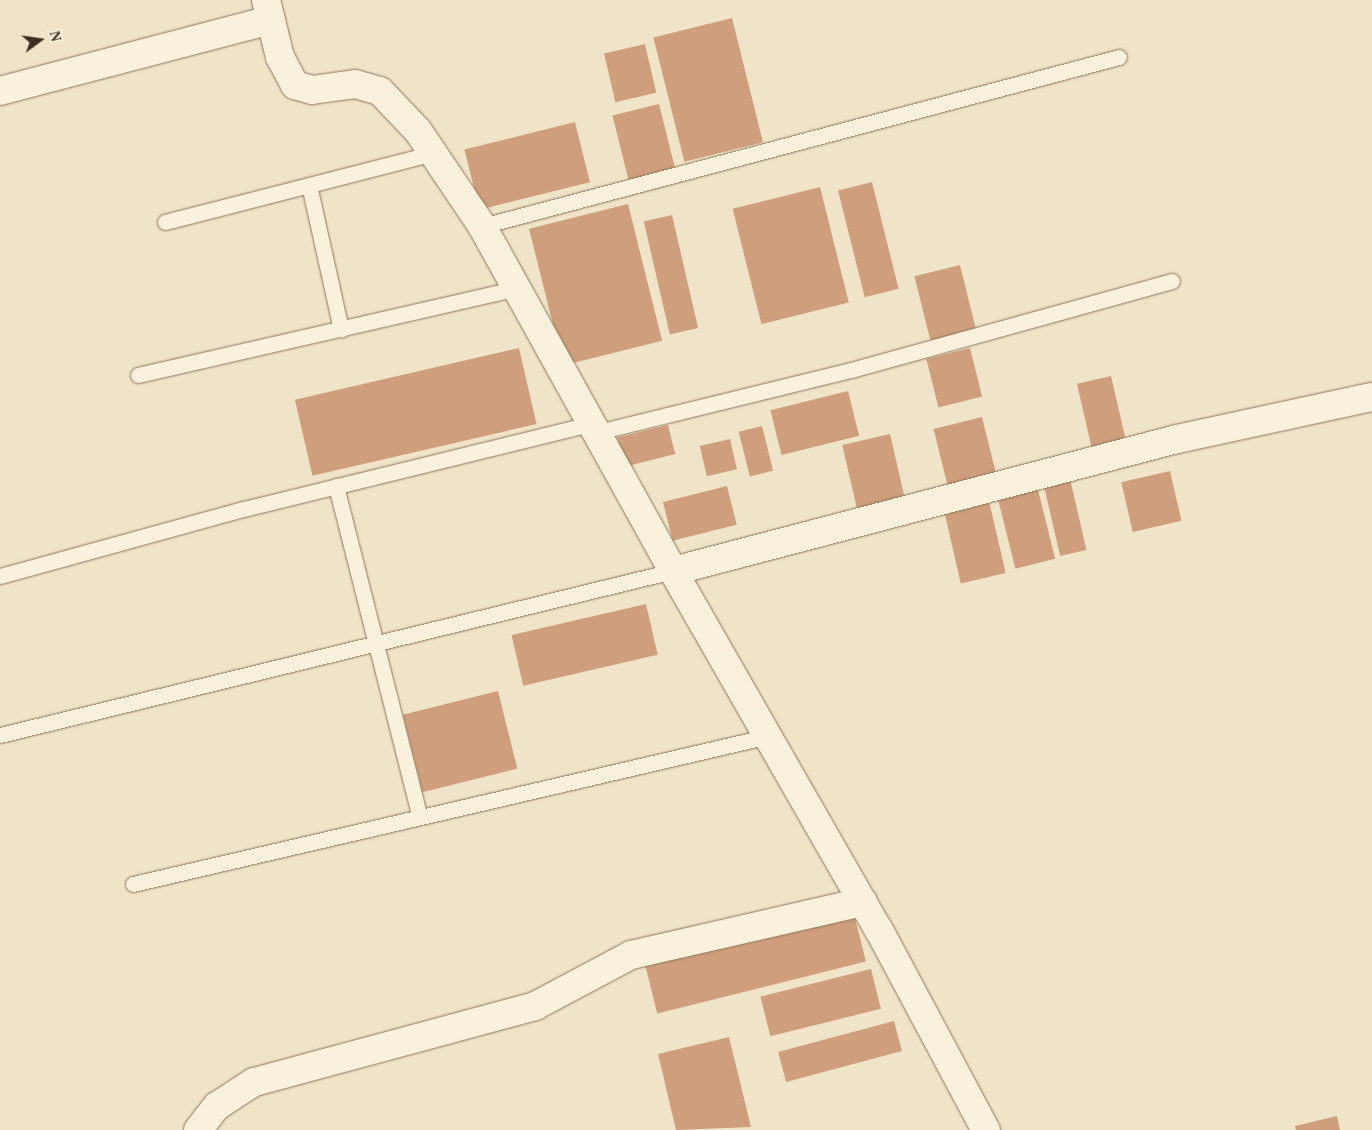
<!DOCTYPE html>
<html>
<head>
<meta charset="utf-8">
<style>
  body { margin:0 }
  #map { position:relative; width:1372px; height:1130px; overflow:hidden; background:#f0e4c8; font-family:"Times New Roman",serif }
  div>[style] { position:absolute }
  .building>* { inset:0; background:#cf9f7d; transform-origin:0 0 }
  .roads { filter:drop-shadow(0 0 1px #8d765c) drop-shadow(0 0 1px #8d765c) }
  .service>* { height:15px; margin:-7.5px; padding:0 7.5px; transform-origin:7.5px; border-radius:7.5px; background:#faf1dc }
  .minor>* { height:28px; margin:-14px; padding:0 14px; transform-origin:14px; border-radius:14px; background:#faf1dc }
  span { translate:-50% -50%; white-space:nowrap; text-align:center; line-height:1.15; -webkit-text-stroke:5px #f7eed8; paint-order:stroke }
  .north { position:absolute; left:15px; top:15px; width:50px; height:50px; -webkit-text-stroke:4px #f7eed8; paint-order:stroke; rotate:76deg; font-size:14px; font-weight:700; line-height:20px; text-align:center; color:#3d2e20 }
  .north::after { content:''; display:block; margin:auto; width:18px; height:22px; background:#3d2e20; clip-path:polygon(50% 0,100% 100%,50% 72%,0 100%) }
</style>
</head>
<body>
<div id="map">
  <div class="building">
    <div style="left:732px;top:18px;width:128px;height:81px;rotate:76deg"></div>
    <div style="left:645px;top:44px;width:50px;height:42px;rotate:77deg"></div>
    <div style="left:659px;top:104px;width:68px;height:48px;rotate:76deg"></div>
    <div style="left:575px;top:122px;width:62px;height:114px;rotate:76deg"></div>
    <div style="left:872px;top:182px;width:110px;height:35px;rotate:76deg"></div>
    <div style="left:820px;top:187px;width:119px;height:90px;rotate:76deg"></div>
    <div style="left:628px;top:204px;width:141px;height:102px;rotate:76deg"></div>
    <div style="left:672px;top:215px;width:116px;height:29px;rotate:77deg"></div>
    <div style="left:960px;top:265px;width:66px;height:47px;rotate:76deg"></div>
    <div style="left:519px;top:348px;width:78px;height:230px;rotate:77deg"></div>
    <div style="left:970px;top:348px;width:50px;height:45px;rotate:76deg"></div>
    <div style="left:1111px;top:376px;width:74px;height:35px;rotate:77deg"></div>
    <div style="left:848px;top:391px;width:46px;height:80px;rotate:76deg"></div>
    <div style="left:982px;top:417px;width:62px;height:50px;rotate:76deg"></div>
    <div style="left:668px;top:425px;width:30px;height:52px;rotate:76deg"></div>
    <div style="left:762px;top:426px;width:46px;height:24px;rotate:76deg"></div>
    <div style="left:890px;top:434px;width:69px;height:49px;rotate:77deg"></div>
    <div style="left:730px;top:439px;width:31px;height:31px;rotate:77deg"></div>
    <div style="left:1068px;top:470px;width:82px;height:27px;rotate:77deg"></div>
    <div style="left:1170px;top:471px;width:51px;height:50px;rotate:77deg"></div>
    <div style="left:727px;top:486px;width:40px;height:66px;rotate:76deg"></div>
    <div style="left:1037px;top:486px;width:75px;height:41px;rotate:76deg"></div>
    <div style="left:989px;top:501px;width:74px;height:46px;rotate:77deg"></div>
    <div style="left:646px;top:604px;width:52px;height:138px;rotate:77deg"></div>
    <div style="left:498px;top:691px;width:80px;height:98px;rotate:76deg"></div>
    <div style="left:854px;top:914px;width:49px;height:215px;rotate:76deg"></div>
    <div style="left:871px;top:969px;width:41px;height:114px;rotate:76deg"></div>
    <div style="left:894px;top:1021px;width:31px;height:120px;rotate:75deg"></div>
    <div style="clip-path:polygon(729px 1037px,751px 1127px,676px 1130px,658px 1054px)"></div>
    <div style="clip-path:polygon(1337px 1116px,1340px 1130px,1296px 1130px,1295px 1126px)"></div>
  </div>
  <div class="roads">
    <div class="service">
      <div style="left:309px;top:185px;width:148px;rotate:77.5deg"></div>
      <div style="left:165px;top:222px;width:277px;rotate:-14.4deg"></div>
      <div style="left:482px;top:226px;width:659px;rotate:-14.86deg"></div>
      <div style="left:138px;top:375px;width:389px;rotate:-12.9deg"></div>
      <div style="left:598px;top:432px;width:260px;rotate:-13.8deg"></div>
      <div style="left:851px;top:370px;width:333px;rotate:-15.5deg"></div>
      <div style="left:336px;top:486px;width:341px;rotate:75.8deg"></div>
      <div style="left:0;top:576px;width:253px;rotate:-15.4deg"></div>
      <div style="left:244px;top:509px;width:359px;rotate:-13.8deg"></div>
      <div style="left:0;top:735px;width:693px;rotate:-13.7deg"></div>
      <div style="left:133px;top:884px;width:653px;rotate:-13.1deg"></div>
    </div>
    <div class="minor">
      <div style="left:266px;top:0;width:59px;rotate:76.2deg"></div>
      <div style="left:280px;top:57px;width:32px;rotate:62deg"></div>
      <div style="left:295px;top:85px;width:18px;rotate:16deg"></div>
      <div style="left:312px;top:90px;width:43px;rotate:-7.9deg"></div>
      <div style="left:355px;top:84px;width:26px;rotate:16deg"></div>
      <div style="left:380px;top:91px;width:55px;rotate:46.5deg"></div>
      <div style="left:418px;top:131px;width:115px;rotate:56deg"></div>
      <div style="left:482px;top:226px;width:394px;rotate:61deg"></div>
      <div style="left:673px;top:571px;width:414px;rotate:60.2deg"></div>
      <div style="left:879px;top:930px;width:227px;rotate:61.9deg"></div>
      <div style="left:0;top:91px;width:280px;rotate:-14.7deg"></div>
      <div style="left:673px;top:571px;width:521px;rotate:-14.68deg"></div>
      <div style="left:1177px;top:439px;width:199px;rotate:-12.2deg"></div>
      <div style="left:198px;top:1130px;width:31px;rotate:-52deg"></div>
      <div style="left:217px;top:1106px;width:44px;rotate:-33deg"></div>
      <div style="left:254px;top:1082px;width:291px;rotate:-15.1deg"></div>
      <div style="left:535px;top:1006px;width:109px;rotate:-28deg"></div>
      <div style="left:631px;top:955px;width:238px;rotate:-12.9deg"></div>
    </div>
  </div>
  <div class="north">N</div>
</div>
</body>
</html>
